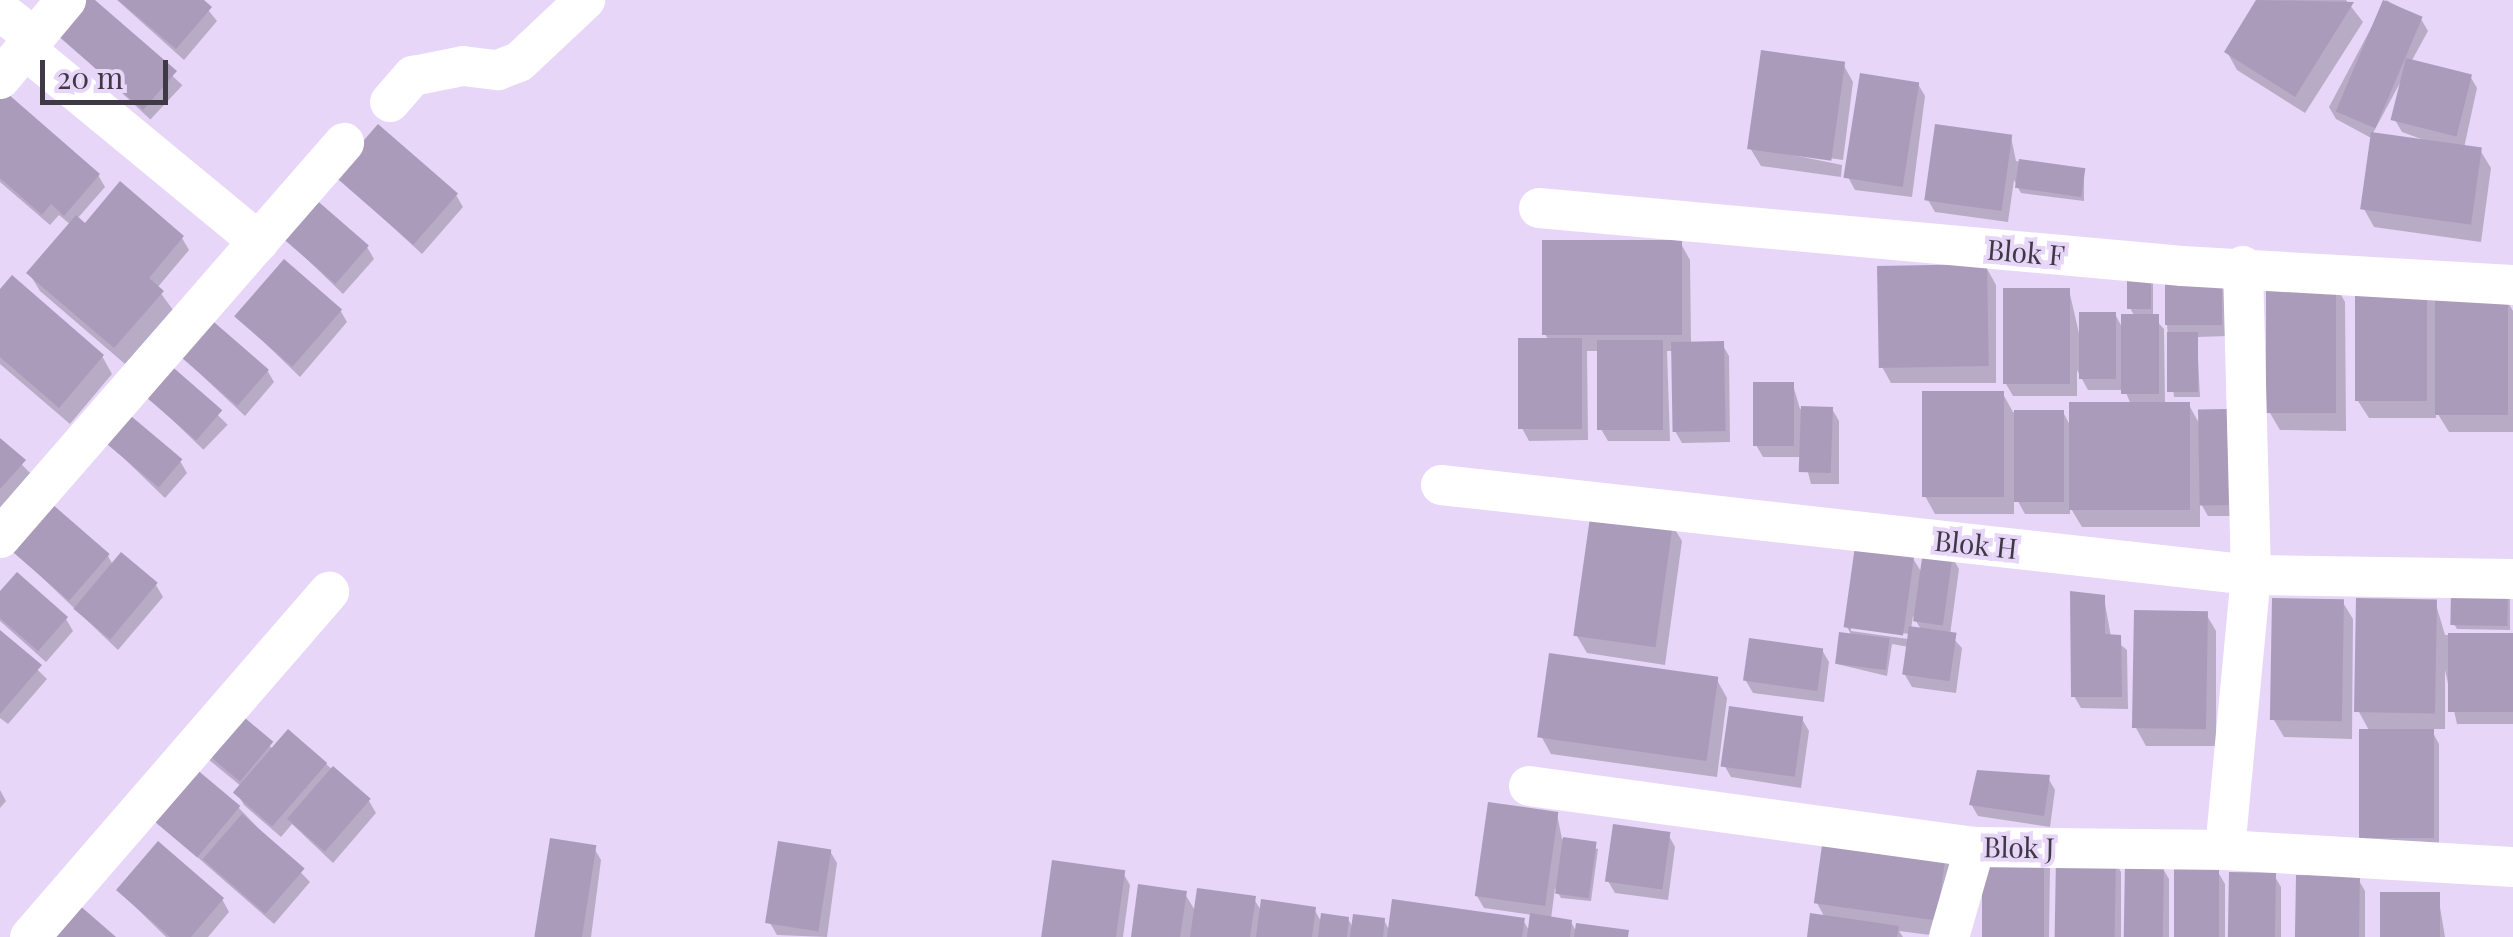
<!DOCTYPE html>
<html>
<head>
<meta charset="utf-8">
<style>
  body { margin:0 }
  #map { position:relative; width:2513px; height:937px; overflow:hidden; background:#e7d6f8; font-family:"Playfair Display",serif }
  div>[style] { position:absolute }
  .shadow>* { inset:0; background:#0003; transform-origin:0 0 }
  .building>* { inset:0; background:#ab9bbb; transform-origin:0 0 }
  .minor>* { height:40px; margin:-20px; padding:0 20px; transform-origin:20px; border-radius:20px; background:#fff }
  span { translate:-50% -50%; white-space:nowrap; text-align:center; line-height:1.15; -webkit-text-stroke:8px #e7d6f8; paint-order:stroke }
  .street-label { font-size:28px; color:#3f3946 }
  .scale { position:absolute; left:40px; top:60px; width:128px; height:45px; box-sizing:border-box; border:5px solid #3f3946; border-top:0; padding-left:12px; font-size:30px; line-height:35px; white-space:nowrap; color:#3f3946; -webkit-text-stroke:8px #e7d6f8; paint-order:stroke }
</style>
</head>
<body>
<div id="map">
  <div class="shadow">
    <div style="left:91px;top:0;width:125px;height:47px;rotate:43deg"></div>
    <div style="clip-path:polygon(117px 0,200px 0,217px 21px,184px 60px)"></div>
    <div style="clip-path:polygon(2259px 0,2346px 0,2363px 22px,2305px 113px,2237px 70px,2227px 52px)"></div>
    <div style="clip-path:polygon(evenodd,2386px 0,2421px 19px,2428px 31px,2411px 62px,2470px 76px,2477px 88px,2464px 148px,2480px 150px,2491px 168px,2481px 242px,2374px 227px,2364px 209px,2373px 139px,2336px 119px,2329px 107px,2386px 0,2402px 79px,2395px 120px,2402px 132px,2435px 144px,2372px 135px,2402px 79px)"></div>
    <div style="clip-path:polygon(1843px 64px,1853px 82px,1843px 160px,1759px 148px,1842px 165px,1841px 177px,1761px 166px,1750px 148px)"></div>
    <div style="clip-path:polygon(1918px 84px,1925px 96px,1912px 197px,1855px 190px,1848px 177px)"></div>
    <div style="clip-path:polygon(0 90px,98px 175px,105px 187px,77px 219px,85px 226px,182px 238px,189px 250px,157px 288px,173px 310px,125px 364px,40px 291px,29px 273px,71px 225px,59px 215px,50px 225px,0 182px)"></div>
    <div style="clip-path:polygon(2011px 137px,2016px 161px,2084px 170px,2084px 201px,2021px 193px,2014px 180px,2008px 222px,1935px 212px,1928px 200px)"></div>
    <div style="clip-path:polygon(337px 176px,456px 195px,463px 207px,422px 254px)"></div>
    <div style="clip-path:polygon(283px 236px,367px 247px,374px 259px,343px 294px)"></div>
    <div style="clip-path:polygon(1680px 242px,1690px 260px,1691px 344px,1722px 344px,1729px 356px,1730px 442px,1682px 443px,1675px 431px,1674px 351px,1667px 351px,1670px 441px,1608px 441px,1601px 429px,1600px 351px,1587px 351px,1588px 440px,1529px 441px,1522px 428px,1549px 341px,1545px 334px)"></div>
    <div style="clip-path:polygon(1986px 267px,1996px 285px,1996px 383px,1891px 383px,1881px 365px)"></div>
    <div style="clip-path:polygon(2221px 280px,2228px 292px,2228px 336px,2197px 337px,2200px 397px,2174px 397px,2167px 325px)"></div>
    <div style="clip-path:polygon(2153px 281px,2153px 317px,2164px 329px,2165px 405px,2189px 405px,2200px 425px,2226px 412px,2234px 516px,2208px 516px,2200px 502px,2200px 527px,2082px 527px,2070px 507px,2070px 514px,2025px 514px,2014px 494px,2014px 514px,1935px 514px,1925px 496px,2003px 394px,2013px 412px,2063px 412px,2071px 427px,2131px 405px,2125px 390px,2088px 390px,2077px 370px,2077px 396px,2013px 396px,2006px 384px,2069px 290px,2081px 342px,2115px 314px,2124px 331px,2135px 317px,2130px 308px)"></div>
    <div style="clip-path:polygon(2335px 284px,2345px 302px,2346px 431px,2280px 430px,2270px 413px)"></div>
    <div style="clip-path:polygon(2357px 284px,2506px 299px,2513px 311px,2513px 432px,2449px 432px,2436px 411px,2436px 418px,2369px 418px,2358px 401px)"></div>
    <div style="clip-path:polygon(0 293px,102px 356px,112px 374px,70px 424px,0 364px)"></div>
    <div style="clip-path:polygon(340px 310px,347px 322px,300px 377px,238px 317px)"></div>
    <div style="clip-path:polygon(179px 354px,267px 370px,274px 382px,245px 416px)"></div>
    <div style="left:168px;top:367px;width:83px;height:35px;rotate:44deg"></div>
    <div style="clip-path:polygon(1793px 385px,1800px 409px,1832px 409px,1839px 421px,1839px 484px,1811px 484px,1804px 457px,1763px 457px,1756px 445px)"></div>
    <div style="clip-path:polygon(105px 440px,180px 461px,187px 473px,165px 498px)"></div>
    <div style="clip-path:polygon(0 442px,31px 474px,0 509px)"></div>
    <div style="clip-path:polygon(1671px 523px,1682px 541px,1665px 665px,1587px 653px,1577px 636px)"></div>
    <div style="clip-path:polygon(7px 544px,108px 556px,113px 565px,156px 585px,163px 597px,118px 650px)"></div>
    <div style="clip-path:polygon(evenodd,1912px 557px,1922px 573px,1952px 557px,1959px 569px,1950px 635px,1962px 648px,1956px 693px,1912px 687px,1905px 675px,1909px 647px,1892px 644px,1887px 676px,1837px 664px,1852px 636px,1847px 627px,1912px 557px,1913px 616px,1922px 631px,1911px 629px,1913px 616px,1912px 557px,1851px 626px,1916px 635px,1915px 640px,1851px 631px,1851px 626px)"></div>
    <div style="clip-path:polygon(0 595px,66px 619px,73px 631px,46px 662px,0 621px)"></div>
    <div style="clip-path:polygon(2104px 598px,2111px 637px,2127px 650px,2128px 709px,2081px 708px,2074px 696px)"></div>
    <div style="clip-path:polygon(2510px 598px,2510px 630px,2457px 629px,2454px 624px)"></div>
    <div style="clip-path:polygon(2342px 601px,2353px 619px,2352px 739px,2284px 737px,2274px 720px)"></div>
    <div style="clip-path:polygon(2435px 601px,2445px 635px,2513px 636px,2513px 724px,2457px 724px,2445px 670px,2445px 729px,2431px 729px,2439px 744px,2439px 849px,2367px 847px,2360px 835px,2371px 734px,2359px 712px)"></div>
    <div style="clip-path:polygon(2206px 614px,2216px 631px,2216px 746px,2146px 746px,2136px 728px)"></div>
    <div style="clip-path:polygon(0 633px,47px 679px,8px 724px,0 718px)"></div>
    <div style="clip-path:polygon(1822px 650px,1829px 662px,1824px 702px,1753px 693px,1746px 681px)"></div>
    <div style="clip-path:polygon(1717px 680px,1727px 698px,1717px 777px,1551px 754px,1541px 736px)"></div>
    <div style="clip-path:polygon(233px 711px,274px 750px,326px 764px,369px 801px,376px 813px,333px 863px,292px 824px,281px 837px,244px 805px,237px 793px,242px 787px,208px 759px)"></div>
    <div style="clip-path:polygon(1802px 719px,1809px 731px,1801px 788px,1731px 777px,1724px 765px)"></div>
    <div style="clip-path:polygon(2048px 778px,2055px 790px,2050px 827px,1978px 816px,1971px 804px)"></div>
    <div style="clip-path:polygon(0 790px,6px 801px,0 808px)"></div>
    <div style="clip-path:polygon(238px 807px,310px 882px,274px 924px,148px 814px)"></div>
    <div style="clip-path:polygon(1557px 814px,1562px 839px,1598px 849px,1591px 901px,1561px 898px,1555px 888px,1551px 919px,1571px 922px,1577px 933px,1630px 937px,1133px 937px,1185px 894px,1196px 912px,1254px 899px,1262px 912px,1314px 909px,1322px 923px,1348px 919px,1354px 929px,1384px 920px,1390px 932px,1523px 920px,1530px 932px,1533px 915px,1484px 908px,1477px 896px)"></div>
    <div style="clip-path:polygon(1668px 834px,1675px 847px,1668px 900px,1615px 893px,1608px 881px)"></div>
    <div style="clip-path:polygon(594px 848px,601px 860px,591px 937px,539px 937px)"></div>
    <div style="clip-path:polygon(830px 851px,837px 863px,827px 937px,777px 935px,770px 923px)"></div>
    <div style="clip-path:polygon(1945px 852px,1955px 869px,1946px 937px,1899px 931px,1903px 937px,1809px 937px,1825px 918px,1817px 903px)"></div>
    <div style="clip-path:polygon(2042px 856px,2050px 868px,2049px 937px,1984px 937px)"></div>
    <div style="clip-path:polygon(2114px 860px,2121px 872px,2121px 937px,2058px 937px)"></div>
    <div style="clip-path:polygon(2162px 867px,2169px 879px,2169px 937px,2127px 937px)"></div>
    <div style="clip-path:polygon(2218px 872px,2225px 884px,2225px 937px,2176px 937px)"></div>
    <div style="clip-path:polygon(1123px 873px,1130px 885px,1123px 937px,1044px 937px)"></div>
    <div style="clip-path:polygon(2274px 875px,2281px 887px,2281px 937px,2232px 937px)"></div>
    <div style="clip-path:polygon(2358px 879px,2365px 891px,2365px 937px,2298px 937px)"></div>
    <div style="clip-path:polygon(119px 891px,222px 899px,229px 912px,208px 937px,166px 937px)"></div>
    <div style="clip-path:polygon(2438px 895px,2445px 937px,2382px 937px)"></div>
  </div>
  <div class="building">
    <div style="clip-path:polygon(85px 0,95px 0,177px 71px,143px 110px,56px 34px)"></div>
    <div style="clip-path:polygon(118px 0,204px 0,212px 7px,176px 49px)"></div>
    <div style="clip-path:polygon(2256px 0,2354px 2px,2295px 97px,2224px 52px)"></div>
    <div style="left:2383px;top:0;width:43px;height:121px;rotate:23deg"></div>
    <div style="left:1761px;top:50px;width:85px;height:100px;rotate:8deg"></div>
    <div style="left:2406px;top:58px;width:68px;height:64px;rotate:14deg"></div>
    <div style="left:1860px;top:73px;width:60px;height:106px;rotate:9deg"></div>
    <div style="clip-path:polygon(0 87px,100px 174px,64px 216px,51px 204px,42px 215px,0 178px)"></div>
    <div style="left:378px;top:124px;width:106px;height:68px;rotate:41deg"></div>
    <div style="left:1935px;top:124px;width:78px;height:77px;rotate:8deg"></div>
    <div style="left:2371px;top:132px;width:112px;height:78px;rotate:8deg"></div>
    <div style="left:2019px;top:159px;width:67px;height:29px;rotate:8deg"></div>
    <div style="clip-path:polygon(120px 181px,184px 236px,149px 278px,164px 291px,114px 348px,26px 273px,76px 215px,85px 223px)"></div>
    <div style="left:313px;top:197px;width:74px;height:51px;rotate:41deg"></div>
    <div style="left:1542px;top:240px;width:140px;height:95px"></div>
    <div style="left:284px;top:259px;width:77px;height:76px;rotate:41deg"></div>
    <div style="left:1987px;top:264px;width:102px;height:110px;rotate:89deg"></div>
    <div style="left:2127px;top:273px;width:24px;height:36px"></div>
    <div style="clip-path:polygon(12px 275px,104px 355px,59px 408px,0 357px,0 289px)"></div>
    <div style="left:2165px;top:278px;width:57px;height:47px"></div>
    <div style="left:2266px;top:281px;width:70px;height:132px"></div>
    <div style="left:2355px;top:282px;width:72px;height:119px"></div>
    <div style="left:2003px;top:288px;width:67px;height:96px"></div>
    <div style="left:2435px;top:297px;width:73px;height:118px"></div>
    <div style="left:2079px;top:312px;width:37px;height:67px"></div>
    <div style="left:2159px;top:314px;width:80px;height:38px;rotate:90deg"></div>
    <div style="left:207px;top:316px;width:82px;height:48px;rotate:41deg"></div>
    <div style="left:2167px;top:332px;width:31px;height:60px"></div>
    <div style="left:1518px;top:338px;width:64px;height:91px"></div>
    <div style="left:1597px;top:340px;width:66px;height:90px"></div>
    <div style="left:1724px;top:341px;width:90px;height:53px;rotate:89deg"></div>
    <div style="left:168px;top:363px;width:72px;height:40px;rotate:41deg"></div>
    <div style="left:1753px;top:382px;width:41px;height:64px"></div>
    <div style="left:1922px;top:391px;width:82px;height:106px"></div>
    <div style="left:2069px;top:402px;width:121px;height:108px"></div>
    <div style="left:1801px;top:406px;width:32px;height:66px;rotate:2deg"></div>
    <div style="left:2227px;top:409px;width:96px;height:29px;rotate:89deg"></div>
    <div style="left:2014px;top:410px;width:50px;height:92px"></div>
    <div style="left:125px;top:411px;width:75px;height:37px;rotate:40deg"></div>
    <div style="clip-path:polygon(0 438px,26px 460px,0 489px)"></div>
    <div style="left:44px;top:497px;width:87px;height:62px;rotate:41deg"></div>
    <div style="left:1591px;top:510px;width:83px;height:127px;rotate:8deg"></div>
    <div style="left:1855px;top:546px;width:60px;height:82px;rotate:8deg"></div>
    <div style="left:1923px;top:551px;width:30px;height:71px;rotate:8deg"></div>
    <div style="left:121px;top:552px;width:48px;height:74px;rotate:40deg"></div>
    <div style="clip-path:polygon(17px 572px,68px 617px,38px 651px,0 618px,0 591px)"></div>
    <div style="left:2451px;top:589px;width:57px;height:36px;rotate:1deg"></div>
    <div style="clip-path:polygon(2070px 591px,2105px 595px,2105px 634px,2121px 635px,2122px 697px,2071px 697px)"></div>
    <div style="left:2272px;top:598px;width:72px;height:122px;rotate:1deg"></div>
    <div style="left:2356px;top:598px;width:81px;height:114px;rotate:1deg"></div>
    <div style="left:2134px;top:610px;width:74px;height:118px;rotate:1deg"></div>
    <div style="left:1909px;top:626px;width:48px;height:49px;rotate:8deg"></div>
    <div style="clip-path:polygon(0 630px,42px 665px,0 714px)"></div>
    <div style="left:1839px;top:632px;width:51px;height:32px;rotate:7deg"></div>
    <div style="left:2448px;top:633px;width:65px;height:79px"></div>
    <div style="left:1749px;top:638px;width:75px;height:43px;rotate:8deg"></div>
    <div style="left:1549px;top:653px;width:171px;height:85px;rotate:8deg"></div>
    <div style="left:1729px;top:706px;width:75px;height:61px;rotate:8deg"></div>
    <div style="left:232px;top:707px;width:54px;height:52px;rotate:40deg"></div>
    <div style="left:288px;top:729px;width:52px;height:84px;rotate:41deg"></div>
    <div style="left:2434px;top:729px;width:109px;height:75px;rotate:90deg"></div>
    <div style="left:189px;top:763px;width:67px;height:67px;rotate:40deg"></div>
    <div style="left:333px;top:766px;width:50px;height:70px;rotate:41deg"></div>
    <div style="clip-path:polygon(1977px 770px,2050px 775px,2044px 816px,1969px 805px)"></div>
    <div style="left:1488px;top:802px;width:71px;height:95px;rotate:8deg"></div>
    <div style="left:242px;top:814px;width:83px;height:60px;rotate:41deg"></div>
    <div style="left:1613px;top:824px;width:58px;height:58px;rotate:8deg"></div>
    <div style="left:1824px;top:831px;width:124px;height:73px;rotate:8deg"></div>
    <div style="left:1563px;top:837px;width:34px;height:57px;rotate:8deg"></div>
    <div style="left:550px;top:838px;width:47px;height:100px;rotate:9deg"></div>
    <div style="clip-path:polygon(158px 841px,224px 898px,191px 937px,170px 937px,116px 890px)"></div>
    <div style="left:778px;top:841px;width:54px;height:83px;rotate:9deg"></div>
    <div style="left:1982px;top:853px;width:62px;height:84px"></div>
    <div style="left:2056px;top:857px;width:60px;height:80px;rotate:1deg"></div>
    <div style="left:1052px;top:860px;width:74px;height:78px;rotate:8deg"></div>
    <div style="left:2125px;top:863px;width:39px;height:74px;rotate:1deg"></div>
    <div style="left:2174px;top:869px;width:45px;height:68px"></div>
    <div style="left:2229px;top:872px;width:47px;height:65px;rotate:1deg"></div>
    <div style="left:2296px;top:875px;width:64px;height:62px;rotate:1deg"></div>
    <div style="clip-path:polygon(1138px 884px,1187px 891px,1180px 937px,1131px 937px)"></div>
    <div style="clip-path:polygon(1197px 888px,1256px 896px,1250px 937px,1190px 937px)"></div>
    <div style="left:2380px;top:892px;width:60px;height:45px"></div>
    <div style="clip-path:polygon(1261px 899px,1316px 907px,1312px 937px,1256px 937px)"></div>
    <div style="clip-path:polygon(1392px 899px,1525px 918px,1522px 937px,1387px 937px)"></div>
    <div style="clip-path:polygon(78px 904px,116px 937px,50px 937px)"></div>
    <div style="clip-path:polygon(1321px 913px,1349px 917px,1347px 937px,1318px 937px)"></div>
    <div style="clip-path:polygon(1530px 913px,1572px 920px,1570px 937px,1527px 937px)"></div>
    <div style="clip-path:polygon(1810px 913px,1899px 926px,1897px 937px,1807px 937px)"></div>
    <div style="clip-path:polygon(1353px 914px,1385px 918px,1383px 937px,1350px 937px)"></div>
    <div style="clip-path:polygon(1576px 923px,1629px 930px,1628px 937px,1574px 937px)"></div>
  </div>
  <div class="minor">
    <div style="left:0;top:11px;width:44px;rotate:37.6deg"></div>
    <div style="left:25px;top:49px;width:303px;rotate:39.5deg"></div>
    <div style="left:0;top:79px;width:103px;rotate:-50.1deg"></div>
    <div style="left:390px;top:102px;width:35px;rotate:-49deg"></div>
    <div style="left:413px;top:76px;width:51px;rotate:-11.3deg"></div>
    <div style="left:463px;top:66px;width:35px;rotate:7deg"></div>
    <div style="left:498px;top:70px;width:22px;rotate:-21deg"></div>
    <div style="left:519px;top:62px;width:91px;rotate:-43.2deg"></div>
    <div style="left:1539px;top:208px;width:646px;rotate:5.15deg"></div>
    <div style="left:2182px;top:266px;width:332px;rotate:3.3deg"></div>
    <div style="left:1441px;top:485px;width:815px;rotate:6.34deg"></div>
    <div style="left:2251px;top:575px;width:262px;rotate:0.9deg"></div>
    <div style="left:0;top:538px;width:524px;rotate:-48.95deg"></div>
    <div style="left:1529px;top:786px;width:450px;rotate:7.8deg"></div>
    <div style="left:1975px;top:847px;width:250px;rotate:0.7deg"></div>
    <div style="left:2225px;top:850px;width:289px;rotate:3.4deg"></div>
    <div style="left:2225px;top:850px;width:276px;rotate:-84.6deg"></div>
    <div style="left:2251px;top:575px;width:309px;rotate:-91.5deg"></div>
    <div style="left:30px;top:937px;width:457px;rotate:-49.1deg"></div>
    <div style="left:1949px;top:937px;width:94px;rotate:-73.9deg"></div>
  </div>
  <div class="street-label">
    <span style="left:2026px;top:252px;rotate:5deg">Blok F</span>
    <span style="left:1976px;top:544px;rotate:6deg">Blok H</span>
    <span style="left:2019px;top:847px;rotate:1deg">Blok J</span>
  </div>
  <div class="scale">20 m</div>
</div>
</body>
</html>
